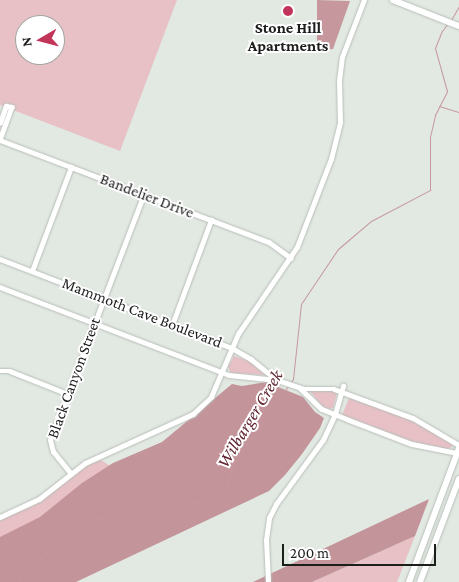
<!DOCTYPE html>
<html>
<head>
<meta charset="utf-8">
<style>
  body { margin:0 }
  #map { position:relative; width:459px; height:582px; overflow:hidden; background:#e2e8e2; font-family:"Crimson Pro",serif }
  div>[style] { position:absolute }
  .green>* { inset:0; background:#e7c1c6 }
  .forest>* { inset:0; background:#c3949a }
  .water>* { inset:0; background:#c6989e }
  .stream>* { height:1px; margin:-0.5px; padding:0 0.5px; transform-origin:0.5px; border-radius:0.5px; background:#c6989e }
  .roads { filter:drop-shadow(0 0 1px #b7beb8) drop-shadow(0 0 1px #b7beb8) }
  .minor>* { height:4.5px; margin:-2.25px; padding:0 2.25px; transform-origin:2.25px; border-radius:2.25px; background:#fff }
  .tertiary>* { height:5.5px; margin:-2.75px; padding:0 2.75px; transform-origin:2.75px; border-radius:2.75px; background:#fff }
  .secondary>* { height:6px; margin:-3px; padding:0 3px; transform-origin:3px; border-radius:3px; background:#fff }
  .dots>* { width:14px; height:14px; translate:-50% -50%; box-sizing:border-box; border:2px solid #fff; border-radius:50% }
  span { translate:-50% -50%; white-space:nowrap; text-align:center; line-height:1.15; -webkit-text-stroke:4px #fff; paint-order:stroke }
  .poi-label { font-size:16px; color:#1c1e1c; font-weight:700 }
  .street-label { font-size:16px; color:#1c1e1c }
  .water-label { font-size:18px; color:#602531; font-style:italic }
  .north { position:absolute; left:15px; top:15px; width:50px; height:50px; box-sizing:border-box; background:#fff; border:1px solid #a4a5a4; border-radius:50%; rotate:262deg; font-size:14px; font-weight:700; line-height:20px; text-align:center; color:#1c1e1c }
  .north::after { content:''; display:block; margin:auto; width:18px; height:22px; background:#c3345a; clip-path:polygon(50% 0,100% 100%,50% 72%,0 100%) }
  .scale { position:absolute; left:282px; top:544px; width:154px; height:22px; box-sizing:border-box; border:2px solid #1c1e1c; border-top:0; padding-left:6px; font-size:15px; line-height:18px; white-space:nowrap; color:#1c1e1c; -webkit-text-stroke:4px #fff; paint-order:stroke }
</style>
</head>
<body>
<div id="map">
  <div class="green">
    <div style="clip-path:polygon(evenodd,0 0,177px 0,120px 151px,0 105px,0 0,25px 25px,55px 25px,55px 55px,25px 55px,25px 25px)"></div>
    <div style="clip-path:polygon(234px 356px,249px 361px,265px 375px,231px 373px,228px 367px)"></div>
    <div style="clip-path:polygon(310px 391px,332px 391px,337px 393px,333px 408px,330px 409px,322px 406px)"></div>
    <div style="clip-path:polygon(349px 398px,412px 420px,452px 443px,453px 446px,448px 449px,411px 441px,342px 415px)"></div>
    <div style="clip-path:polygon(101px 460px,125px 476px,0 568px,0 520px,35px 505px,79px 469px)"></div>
    <div style="clip-path:polygon(415px 536px,397px 582px,312px 582px)"></div>
  </div>
  <div class="forest">
    <div style="clip-path:polygon(266px 382px,303px 397px,315px 412px,324px 418px,320px 428px,302px 454px,285px 475px,269px 491px,76px 582px,0 582px,0 537px,40px 517px,82px 483px,113px 463px,162px 442px,232px 384px,242px 386px)"></div>
    <div style="clip-path:polygon(429px 499px,415px 536px,312px 582px,253px 582px)"></div>
  </div>
  <div class="water">
    <div style="clip-path:polygon(317px 0,350px 1px,333px 49px,324px 50px,317px 45px)"></div>
  </div>
  <div class="stream">
    <div style="left:451px;top:20px;width:16px;rotate:-60deg"></div>
    <div style="left:439px;top:106px;width:21px;rotate:17deg"></div>
    <div style="left:18px;top:582px;width:6px;rotate:-72deg"></div>
    <div style="left:20px;top:576px;width:81px;rotate:-41deg"></div>
    <div style="left:81px;top:523px;width:22px;rotate:-16deg"></div>
    <div style="left:102px;top:517px;width:28px;rotate:-27deg"></div>
    <div style="left:127px;top:504px;width:46px;rotate:19.2deg"></div>
    <div style="left:170px;top:519px;width:24px;rotate:-42deg"></div>
    <div style="left:188px;top:503px;width:33px;rotate:-7deg"></div>
    <div style="left:221px;top:499px;width:42px;rotate:-69deg"></div>
    <div style="left:236px;top:460px;width:99px;rotate:-54.9deg"></div>
    <div style="left:293px;top:379px;width:75px;rotate:-83.9deg"></div>
    <div style="left:301px;top:304px;width:66px;rotate:-56.1deg"></div>
    <div style="left:338px;top:249px;width:43px;rotate:-40.3deg"></div>
    <div style="left:371px;top:221px;width:67px;rotate:-27.7deg"></div>
    <div style="left:430px;top:190px;width:53px;rotate:-90deg"></div>
    <div style="left:430px;top:137px;width:23px;rotate:-77deg"></div>
    <div style="left:435px;top:115px;width:27px;rotate:-63deg"></div>
    <div style="left:447px;top:91px;width:45px;rotate:-105.6deg"></div>
    <div style="left:435px;top:48px;width:18px;rotate:-68deg"></div>
    <div style="left:442px;top:31px;width:10px;rotate:-53deg"></div>
  </div>
  <div class="roads">
    <div class="minor">
      <div style="left:0;top:123px;width:18px;rotate:-71deg"></div>
      <div style="left:6px;top:106px;width:6px;rotate:9deg"></div>
      <div style="left:12px;top:107px;width:35px;rotate:110deg"></div>
      <div style="left:0;top:140px;width:288px;rotate:20.8deg"></div>
      <div style="left:269px;top:242px;width:27px;rotate:36deg"></div>
      <div style="left:0;top:259px;width:248px;rotate:21deg"></div>
      <div style="left:232px;top:348px;width:22px;rotate:30deg"></div>
      <div style="left:251px;top:359px;width:32px;rotate:39deg"></div>
      <div style="left:32px;top:271px;width:111px;rotate:-69.4deg"></div>
      <div style="left:0;top:287px;width:245px;rotate:21deg"></div>
      <div style="left:229px;top:375px;width:48px;rotate:5.9deg"></div>
      <div style="left:277px;top:380px;width:28px;rotate:18deg"></div>
      <div style="left:304px;top:389px;width:30px"></div>
      <div style="left:334px;top:389px;width:84px;rotate:20.2deg"></div>
      <div style="left:413px;top:418px;width:53px;rotate:30.4deg"></div>
      <div style="left:172px;top:325px;width:112px;rotate:-69.6deg"></div>
      <div style="left:0;top:371px;width:10px"></div>
      <div style="left:10px;top:371px;width:62px;rotate:21.6deg"></div>
      <div style="left:300px;top:388px;width:30px;rotate:44deg"></div>
      <div style="left:322px;top:409px;width:29px;rotate:22deg"></div>
      <div style="left:349px;top:420px;width:67px;rotate:20.9deg"></div>
      <div style="left:412px;top:444px;width:46px;rotate:11.3deg"></div>
      <div style="left:71px;top:474px;width:28px;rotate:-129deg"></div>
      <div style="left:53px;top:452px;width:12px;rotate:-104deg"></div>
      <div style="left:50px;top:440px;width:263px;rotate:-69.1deg"></div>
      <div style="left:0;top:517px;width:43px;rotate:-24.8deg"></div>
      <div style="left:39px;top:499px;width:58px;rotate:-38deg"></div>
      <div style="left:85px;top:463px;width:119px;rotate:-24.4deg"></div>
      <div style="left:193px;top:414px;width:25px;rotate:-43deg"></div>
      <div style="left:211px;top:397px;width:69px;rotate:-66.8deg"></div>
      <div style="left:238px;top:334px;width:105px;rotate:-55.9deg"></div>
      <div style="left:297px;top:247px;width:94px;rotate:-68.9deg"></div>
      <div style="left:331px;top:159px;width:38px;rotate:-76deg"></div>
      <div style="left:340px;top:122px;width:41px;rotate:-91.4deg"></div>
      <div style="left:339px;top:81px;width:24px;rotate:-83deg"></div>
      <div style="left:342px;top:57px;width:61px;rotate:-68.9deg"></div>
      <div style="left:268px;top:582px;width:42px;rotate:-92.7deg"></div>
      <div style="left:266px;top:540px;width:22px;rotate:-82deg"></div>
      <div style="left:269px;top:518px;width:16px;rotate:-63deg"></div>
      <div style="left:276px;top:504px;width:79px;rotate:-53.7deg"></div>
      <div style="left:323px;top:440px;width:29px;rotate:-65deg"></div>
      <div style="left:335px;top:414px;width:29px;rotate:-74deg"></div>
    </div>
    <div class="tertiary">
      <div style="left:393px;top:0;width:71px;rotate:21.5deg"></div>
    </div>
    <div class="secondary">
      <div style="left:409px;top:582px;width:143px;rotate:-69.5deg"></div>
      <div style="left:420px;top:582px;width:110px;rotate:-69.3deg"></div>
    </div>
  </div>
  <div class="dots">
    <div style="left:288px;top:11px;background:#c3345a"></div>
  </div>
  <div class="poi-label">
    <span style="left:288px;top:37px">Stone Hill<br>Apartments</span>
  </div>
  <div class="street-label">
    <span style="left:147px;top:196px;rotate:21deg">Bandelier Drive</span>
    <span style="left:142px;top:313px;rotate:21deg">Mammoth Cave Boulevard</span>
    <span style="left:74px;top:378px;rotate:-70deg">Black Canyon Street</span>
  </div>
  <div class="water-label">
    <span style="left:250px;top:419px;rotate:-59deg">Wilbarger Creek</span>
  </div>
  <div class="north">N</div>
  <div class="scale">200 m</div>
</div>
</body>
</html>
